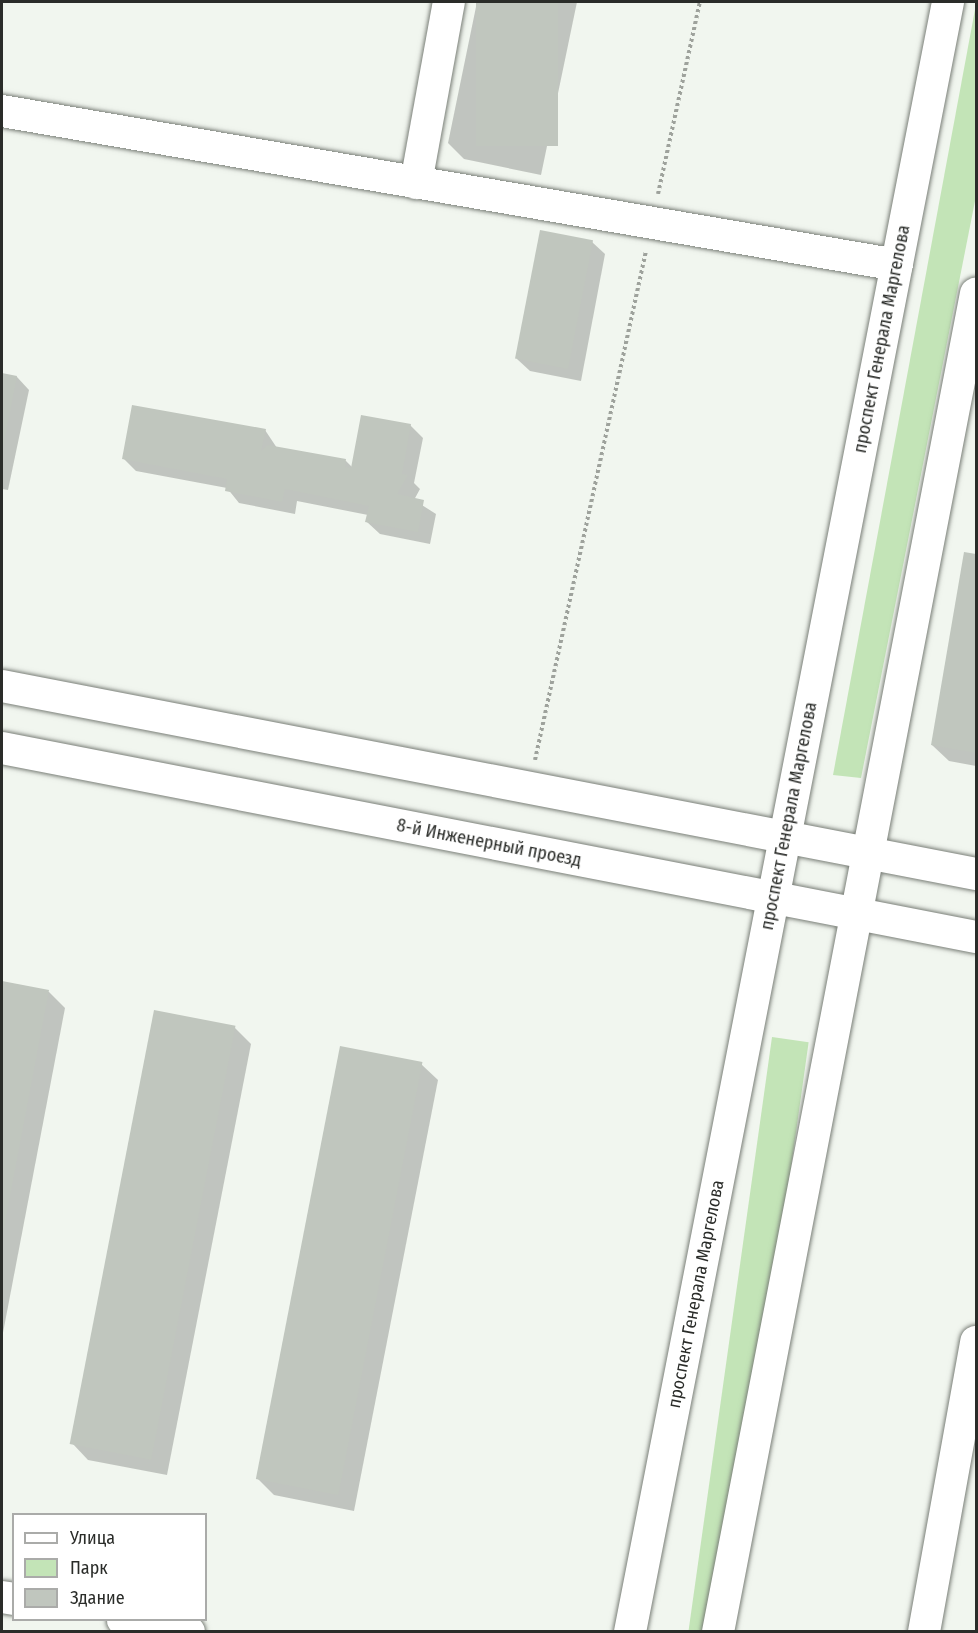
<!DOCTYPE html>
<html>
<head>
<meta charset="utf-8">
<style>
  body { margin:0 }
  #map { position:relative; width:978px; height:1633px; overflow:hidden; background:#f1f6ef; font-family:"Fira Sans Condensed",sans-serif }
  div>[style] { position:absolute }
  .green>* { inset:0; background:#c3e4b7; transform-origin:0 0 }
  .shadow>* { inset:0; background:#0003 }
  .building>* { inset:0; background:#c0c6be; transform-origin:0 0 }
  .path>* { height:4px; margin-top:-2px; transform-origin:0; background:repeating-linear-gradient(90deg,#9ea29c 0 3px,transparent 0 6px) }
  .roads { filter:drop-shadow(0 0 2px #7a7f78) drop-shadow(0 0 2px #7a7f78) }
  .minor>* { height:32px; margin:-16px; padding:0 16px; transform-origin:16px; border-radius:16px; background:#fff }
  span { translate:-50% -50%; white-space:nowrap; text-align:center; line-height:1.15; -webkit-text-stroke:4.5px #fff; paint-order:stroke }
  .street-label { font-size:18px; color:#2a2c29 }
  .frame { position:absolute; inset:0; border:3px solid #2a2c29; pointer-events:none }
  .legend { position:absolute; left:12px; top:1513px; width:195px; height:108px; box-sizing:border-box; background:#fff; border:2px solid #aaaba9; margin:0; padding:8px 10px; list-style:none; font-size:18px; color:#2a2c29 }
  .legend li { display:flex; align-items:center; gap:12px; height:30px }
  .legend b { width:30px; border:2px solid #aaaba9 }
</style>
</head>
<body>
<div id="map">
  <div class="green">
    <div style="clip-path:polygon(976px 4px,976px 196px,861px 778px,833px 775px)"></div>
    <div style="left:772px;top:1037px;width:37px;height:606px;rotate:8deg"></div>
  </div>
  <div class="shadow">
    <div style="clip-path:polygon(477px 2px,577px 2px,541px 175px,464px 159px,448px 143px)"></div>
    <div style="clip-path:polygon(592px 242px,605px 254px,581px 381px,530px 371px,517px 359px)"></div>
    <div style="clip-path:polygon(2px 374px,17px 377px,29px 390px,8px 490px,2px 489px)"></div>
    <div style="clip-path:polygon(410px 425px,423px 438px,414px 483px,420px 489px,414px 500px,436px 514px,430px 544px,380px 534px,367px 522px,368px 515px,297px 501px,295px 514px,239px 503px,227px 488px,136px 471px,124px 459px,265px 430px,277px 448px,346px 461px,353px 468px)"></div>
    <div style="clip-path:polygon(965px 554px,976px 556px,976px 766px,949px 761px,932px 745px)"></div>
    <div style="clip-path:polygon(2px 983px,49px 992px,65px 1008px,2px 1338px)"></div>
    <div style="clip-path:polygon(234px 1027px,251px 1044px,167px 1475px,88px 1460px,72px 1443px)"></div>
    <div style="clip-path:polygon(421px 1064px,438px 1080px,354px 1511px,274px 1495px,258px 1479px)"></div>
  </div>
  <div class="building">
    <div style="left:476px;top:2px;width:82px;height:144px"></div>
    <div style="left:540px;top:230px;width:54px;height:131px;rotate:11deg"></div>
    <div style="clip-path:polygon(2px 373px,17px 376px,3px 447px,2px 447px)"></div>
    <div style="clip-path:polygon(132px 405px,266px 429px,261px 451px,268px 445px,346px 459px,345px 467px,351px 468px,361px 415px,411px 424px,402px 474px,408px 475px,397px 494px,424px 500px,418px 532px,365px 522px,369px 506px,285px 489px,282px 502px,225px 491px,227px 479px,122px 459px)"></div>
    <div style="clip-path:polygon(964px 552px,976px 554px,976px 753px,931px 745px)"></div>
    <div style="clip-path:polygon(2px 981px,49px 990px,3px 1233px,2px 1233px)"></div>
    <div style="left:154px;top:1010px;width:83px;height:442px;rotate:11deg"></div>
    <div style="left:340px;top:1046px;width:84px;height:441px;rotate:11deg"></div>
  </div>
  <div class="path">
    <div style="left:658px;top:194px;width:197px;rotate:-77.7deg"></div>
    <div style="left:535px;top:760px;width:521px;rotate:-77.7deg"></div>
  </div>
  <div class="roads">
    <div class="minor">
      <div style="left:2px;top:111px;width:908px;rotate:9.76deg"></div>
      <div style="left:416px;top:183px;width:184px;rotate:-79.7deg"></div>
      <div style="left:2px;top:686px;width:992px;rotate:10.92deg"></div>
      <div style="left:2px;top:748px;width:992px;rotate:10.98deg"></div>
      <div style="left:2px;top:1597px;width:12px;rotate:9deg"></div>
      <div style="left:123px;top:1620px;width:67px;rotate:10.3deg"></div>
      <div style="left:630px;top:1632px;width:1661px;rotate:-78.96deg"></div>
      <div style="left:718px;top:1632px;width:1363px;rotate:-79.09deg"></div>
      <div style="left:924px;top:1632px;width:295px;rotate:-79.8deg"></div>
    </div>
  </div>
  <div class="street-label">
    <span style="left:882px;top:339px;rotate:-79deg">проспект Генерала Маргелова</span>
    <span style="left:789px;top:816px;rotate:-79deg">проспект Генерала Маргелова</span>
    <span style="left:489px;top:843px;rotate:11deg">8-й Инженерный проезд</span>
    <span style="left:696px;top:1294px;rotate:-79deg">проспект Генерала Маргелова</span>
  </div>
  <div class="frame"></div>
  <ul class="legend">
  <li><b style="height:8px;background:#fff"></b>Улица</li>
  <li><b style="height:16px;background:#c3e4b7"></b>Парк</li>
  <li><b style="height:16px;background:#c0c6be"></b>Здание</li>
  </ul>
</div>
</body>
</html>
